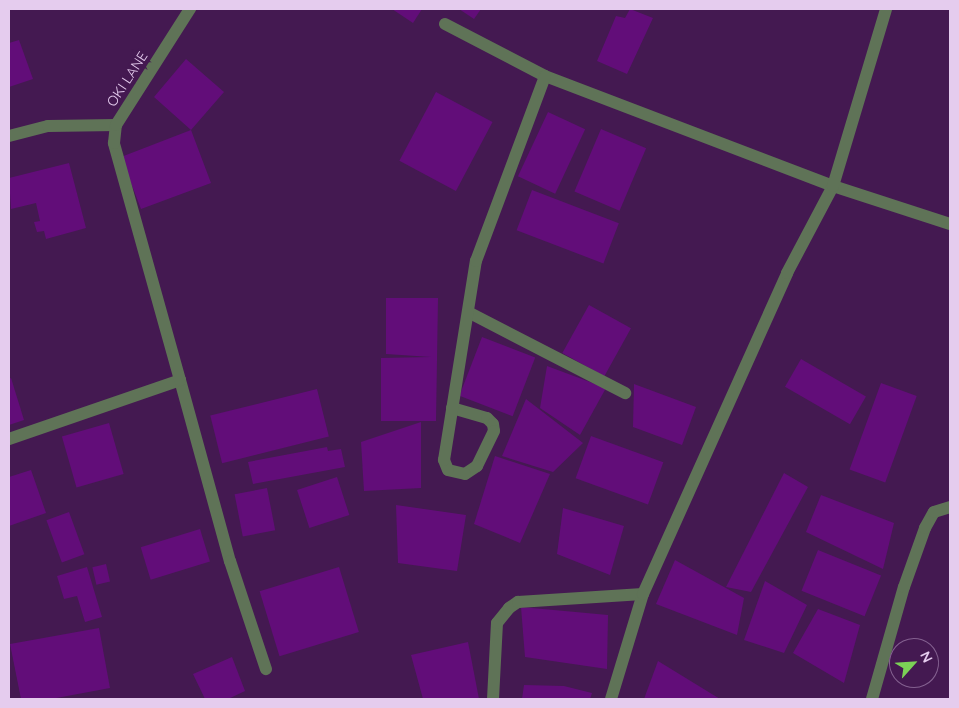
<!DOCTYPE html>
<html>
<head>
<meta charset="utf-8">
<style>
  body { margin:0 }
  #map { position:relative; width:959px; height:708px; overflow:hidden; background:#441951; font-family:Quicksand,sans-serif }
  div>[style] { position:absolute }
  .building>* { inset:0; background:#620d79; transform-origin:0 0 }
  .minor>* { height:12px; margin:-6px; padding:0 6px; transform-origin:6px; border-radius:6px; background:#5f7357 }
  span { translate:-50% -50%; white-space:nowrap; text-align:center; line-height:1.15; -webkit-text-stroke:4.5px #441951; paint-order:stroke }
  .street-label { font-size:14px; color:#e5ccee }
  .frame { position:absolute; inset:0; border:10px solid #e5ccee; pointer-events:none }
  .north { position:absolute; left:889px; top:638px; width:50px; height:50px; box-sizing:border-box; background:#441951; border:1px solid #846190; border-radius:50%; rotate:64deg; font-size:14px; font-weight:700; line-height:20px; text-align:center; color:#e5ccee }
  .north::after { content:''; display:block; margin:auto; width:18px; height:22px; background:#7bd156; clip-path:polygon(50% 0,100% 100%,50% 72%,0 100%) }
</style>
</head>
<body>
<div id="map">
  <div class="building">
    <div style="clip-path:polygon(392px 9px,422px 9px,413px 23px)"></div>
    <div style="clip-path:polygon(459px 9px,481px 9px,474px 19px)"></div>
    <div style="clip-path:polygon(630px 9px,653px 18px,627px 74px,597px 61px,616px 16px,625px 18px)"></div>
    <div style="clip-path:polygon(19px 40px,33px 79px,9px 87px,9px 43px)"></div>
    <div style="clip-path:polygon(186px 59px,224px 92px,191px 130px,211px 183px,141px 209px,121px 157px,191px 130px,154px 97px)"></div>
    <div style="left:436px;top:92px;width:64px;height:78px;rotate:28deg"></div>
    <div style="left:548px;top:112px;width:41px;height:71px;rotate:25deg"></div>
    <div style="left:601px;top:129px;width:49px;height:68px;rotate:23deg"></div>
    <div style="clip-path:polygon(69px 163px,86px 228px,46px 239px,44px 231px,37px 232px,34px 222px,40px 221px,36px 203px,11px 209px,9px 178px)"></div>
    <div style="left:532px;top:190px;width:93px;height:43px;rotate:21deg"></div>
    <div style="clip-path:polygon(386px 298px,438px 298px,436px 421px,381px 421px,381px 358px,431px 357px,386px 354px)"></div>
    <div style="left:589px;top:305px;width:48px;height:55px;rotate:29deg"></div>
    <div style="left:482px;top:337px;width:57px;height:63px;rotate:21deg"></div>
    <div style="left:801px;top:359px;width:75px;height:32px;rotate:30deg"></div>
    <div style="clip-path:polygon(547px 366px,606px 388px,580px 435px,540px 408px)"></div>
    <div style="clip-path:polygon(11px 378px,24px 420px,9px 425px,9px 379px)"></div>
    <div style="left:881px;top:383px;width:38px;height:92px;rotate:20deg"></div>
    <div style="clip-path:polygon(634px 384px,696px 407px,682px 445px,633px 427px)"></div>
    <div style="left:317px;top:389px;width:49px;height:110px;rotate:76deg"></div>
    <div style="clip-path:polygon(526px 399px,583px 443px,553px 472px,502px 456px)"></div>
    <div style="clip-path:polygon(421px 422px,421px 488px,364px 491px,361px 442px)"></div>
    <div style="left:109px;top:423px;width:53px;height:49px;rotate:74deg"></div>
    <div style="left:591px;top:436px;width:77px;height:45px;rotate:20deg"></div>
    <div style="clip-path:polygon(327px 447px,328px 451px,341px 449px,345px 467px,253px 484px,248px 462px)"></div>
    <div style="clip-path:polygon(495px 456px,550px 474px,520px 543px,474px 524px)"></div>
    <div style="clip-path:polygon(31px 470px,46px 513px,9px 526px,9px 477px)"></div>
    <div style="clip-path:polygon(784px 473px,808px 487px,751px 592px,726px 587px)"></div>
    <div style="left:337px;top:477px;width:40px;height:42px;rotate:72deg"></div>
    <div style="left:267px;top:488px;width:43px;height:33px;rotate:79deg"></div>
    <div style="clip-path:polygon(821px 495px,894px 523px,883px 569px,806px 532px)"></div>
    <div style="clip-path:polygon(396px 505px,466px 515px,457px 571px,398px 563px)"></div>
    <div style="clip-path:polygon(563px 508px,624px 526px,610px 575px,557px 554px)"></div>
    <div style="left:69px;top:512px;width:45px;height:24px;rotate:70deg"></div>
    <div style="left:200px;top:529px;width:34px;height:62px;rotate:73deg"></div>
    <div style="left:818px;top:550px;width:68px;height:44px;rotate:22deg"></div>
    <div style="clip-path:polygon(675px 560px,744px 598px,737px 635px,656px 604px)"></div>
    <div style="left:106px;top:564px;width:18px;height:14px;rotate:77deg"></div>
    <div style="clip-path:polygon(87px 567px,102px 617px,85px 622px,77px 596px,64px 599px,57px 576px)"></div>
    <div style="left:339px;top:567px;width:68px;height:83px;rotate:73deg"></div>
    <div style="clip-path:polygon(765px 581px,807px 605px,784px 653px,744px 640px)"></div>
    <div style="clip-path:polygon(521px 607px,608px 615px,607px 669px,525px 657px)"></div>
    <div style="clip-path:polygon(818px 609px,860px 625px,844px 683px,793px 653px)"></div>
    <div style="clip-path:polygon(99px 628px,110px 688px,51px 699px,21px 699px,10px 644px)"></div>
    <div style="clip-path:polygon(468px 642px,479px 699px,423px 699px,411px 655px)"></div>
    <div style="clip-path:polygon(232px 657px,245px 691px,228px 699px,205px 699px,193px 674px)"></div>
    <div style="clip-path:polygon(658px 661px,720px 699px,644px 699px)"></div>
    <div style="clip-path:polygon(524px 685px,564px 686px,592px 693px,590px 699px,522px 699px)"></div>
  </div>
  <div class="minor">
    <div style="left:445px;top:24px;width:113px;rotate:27.5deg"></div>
    <div style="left:545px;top:76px;width:308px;rotate:20.9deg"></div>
    <div style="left:833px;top:186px;width:123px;rotate:18deg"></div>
    <div style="left:9px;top:136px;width:40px;rotate:-14.4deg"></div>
    <div style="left:48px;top:126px;width:68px;rotate:-0.8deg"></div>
    <div style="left:468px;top:312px;width:177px;rotate:27.3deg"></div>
    <div style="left:180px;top:380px;width:188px;rotate:74.6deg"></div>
    <div style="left:230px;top:561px;width:114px;rotate:71.6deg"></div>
    <div style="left:452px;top:408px;width:36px;rotate:16deg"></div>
    <div style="left:487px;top:418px;width:8px;rotate:45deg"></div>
    <div style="left:493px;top:424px;width:7px;rotate:82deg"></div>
    <div style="left:494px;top:431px;width:39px;rotate:116deg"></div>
    <div style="left:477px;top:466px;width:14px;rotate:146deg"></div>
    <div style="left:465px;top:474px;width:17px;rotate:-167deg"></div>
    <div style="left:448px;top:470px;width:11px;rotate:-112deg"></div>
    <div style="left:444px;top:460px;width:202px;rotate:-80.9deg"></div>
    <div style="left:476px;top:261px;width:197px;rotate:-69.5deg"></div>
    <div style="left:9px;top:439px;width:181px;rotate:-19deg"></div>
    <div style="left:180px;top:380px;width:246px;rotate:-105.6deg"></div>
    <div style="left:114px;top:143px;width:18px;rotate:-84deg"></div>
    <div style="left:116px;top:125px;width:138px;rotate:-57.5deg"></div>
    <div style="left:493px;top:699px;width:76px;rotate:-87deg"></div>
    <div style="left:497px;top:623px;width:19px;rotate:-51deg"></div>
    <div style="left:509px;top:608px;width:11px;rotate:-34deg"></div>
    <div style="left:518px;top:602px;width:125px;rotate:-3.7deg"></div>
    <div style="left:611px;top:699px;width:110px;rotate:-73.1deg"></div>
    <div style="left:643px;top:594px;width:352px;rotate:-65.8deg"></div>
    <div style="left:787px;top:273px;width:98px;rotate:-62.1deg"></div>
    <div style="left:833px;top:186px;width:185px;rotate:-73.3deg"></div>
    <div style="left:872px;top:699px;width:116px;rotate:-74.1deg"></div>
    <div style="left:904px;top:587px;width:63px;rotate:-70.4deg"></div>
    <div style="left:925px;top:528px;width:18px;rotate:-61deg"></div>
    <div style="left:934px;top:512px;width:17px;rotate:-17deg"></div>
  </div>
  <div class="street-label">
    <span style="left:127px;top:79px;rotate:-57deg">OKI LANE</span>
  </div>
  <div class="frame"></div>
  <div class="north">N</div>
</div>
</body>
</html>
